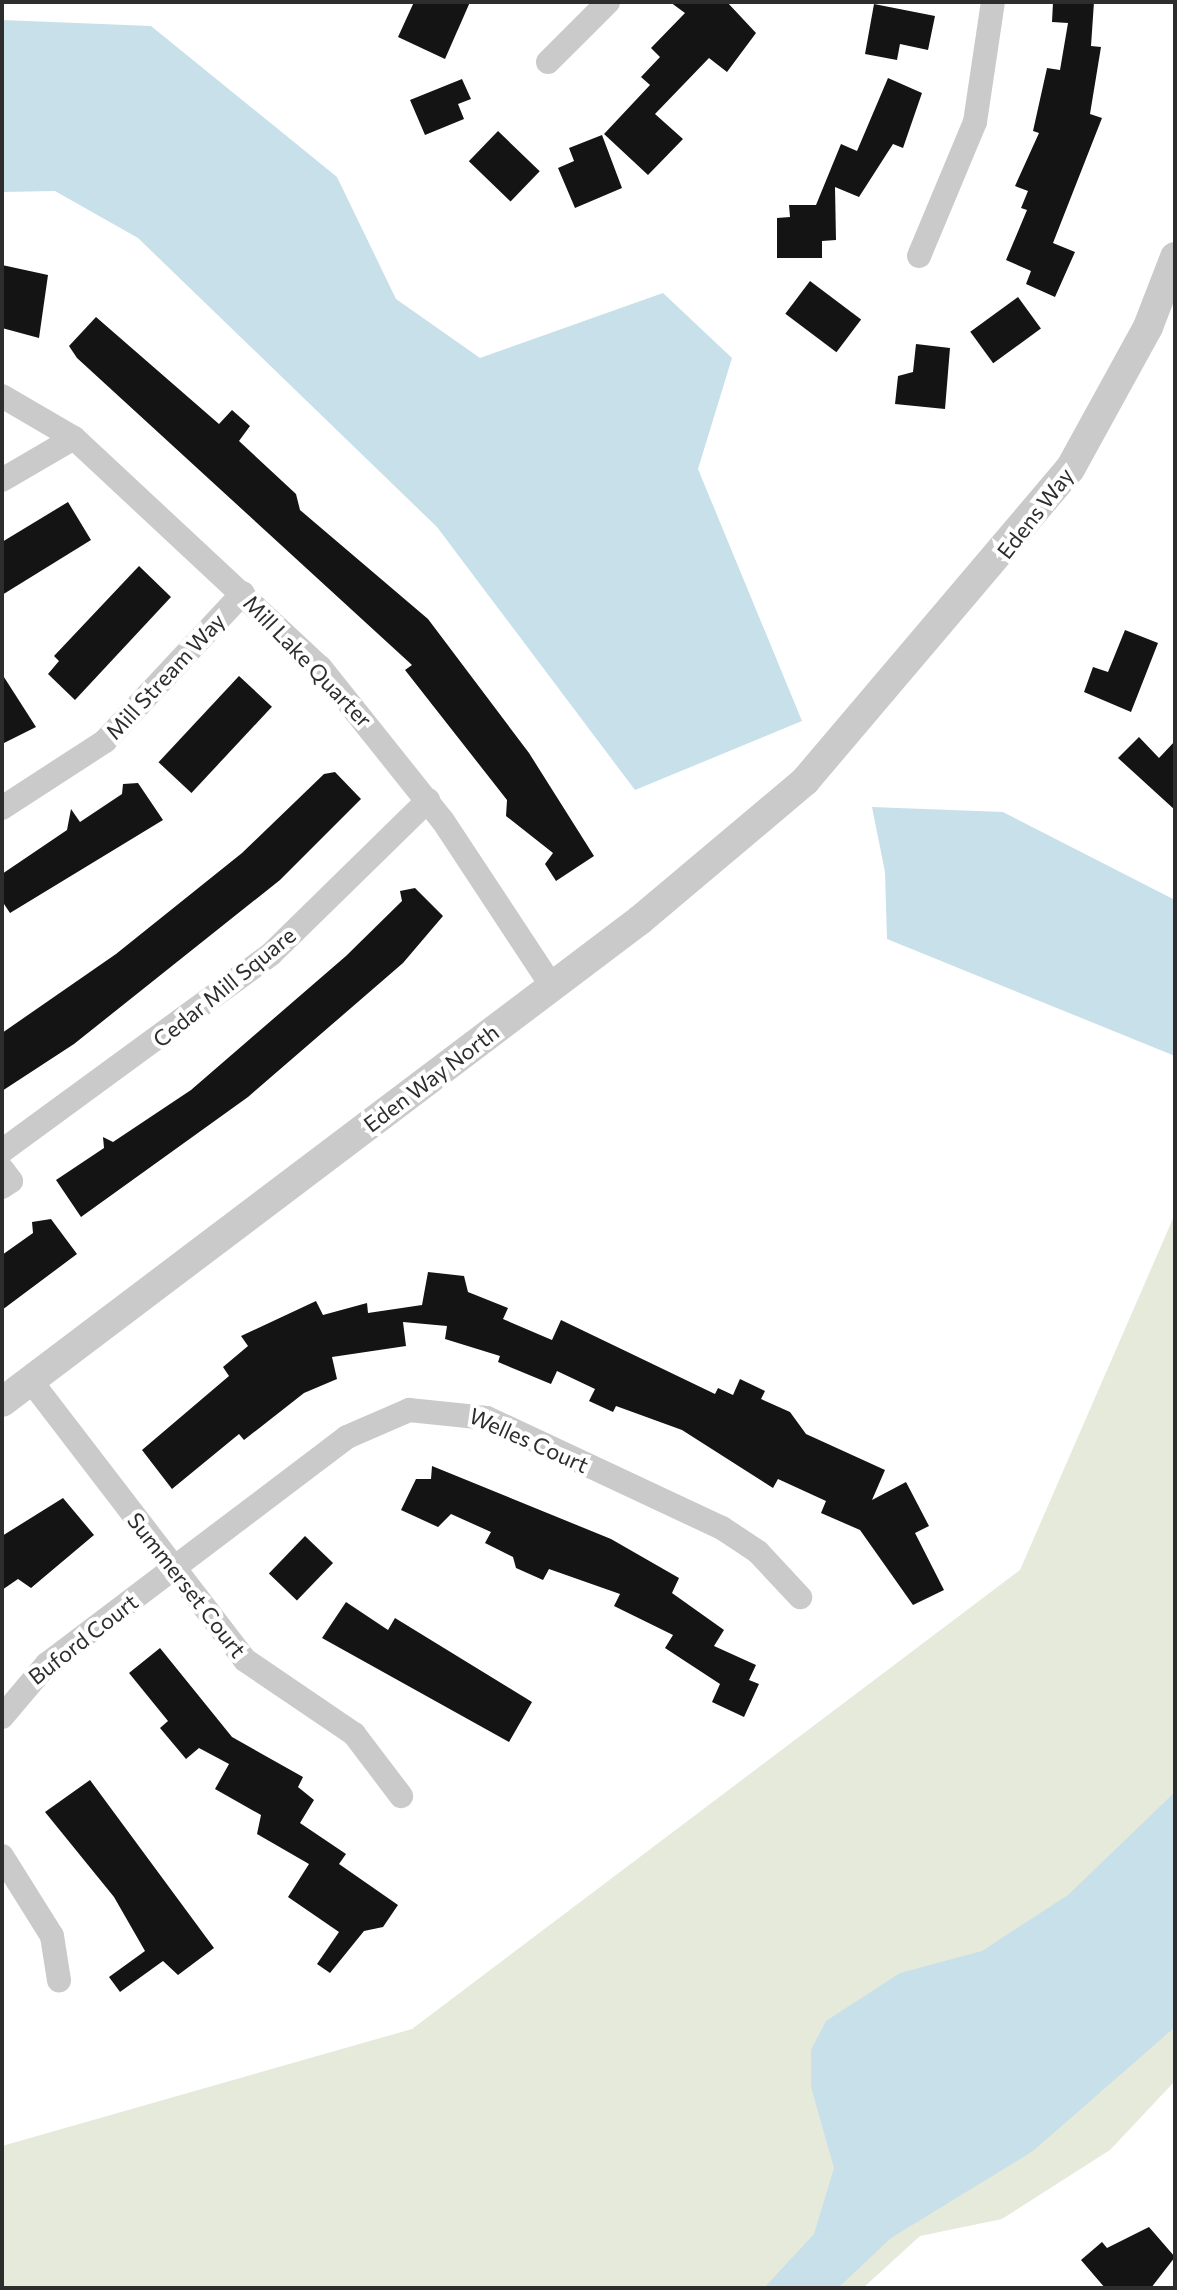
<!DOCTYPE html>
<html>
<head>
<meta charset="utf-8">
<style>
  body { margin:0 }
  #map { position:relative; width:1177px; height:2290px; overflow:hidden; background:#fff; font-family:Commissioner,sans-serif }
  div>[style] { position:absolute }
  .green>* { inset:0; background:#e5eadb }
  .water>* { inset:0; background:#c7e0ea }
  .building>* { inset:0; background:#141414; transform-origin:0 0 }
  .minor>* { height:24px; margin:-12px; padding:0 12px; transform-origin:12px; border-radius:12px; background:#cacaca }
  .tertiary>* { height:30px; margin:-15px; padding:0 15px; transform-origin:15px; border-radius:15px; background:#cacaca }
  span { translate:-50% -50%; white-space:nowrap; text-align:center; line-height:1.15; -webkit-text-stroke:8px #fff; paint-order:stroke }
  .street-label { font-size:22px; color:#2d2d2d }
  .frame { position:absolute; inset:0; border:4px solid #2d2d2d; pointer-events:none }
</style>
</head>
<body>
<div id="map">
  <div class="green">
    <div style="clip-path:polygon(1175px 1214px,1175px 2081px,1110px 2150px,1002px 2219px,920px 2236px,863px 2288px,2px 2288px,2px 2146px,412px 2029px,1020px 1570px)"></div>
  </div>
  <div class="water">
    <div style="clip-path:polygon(2px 20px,151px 26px,337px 177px,396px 299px,480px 358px,663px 293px,732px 358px,698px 469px,802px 721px,635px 790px,437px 527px,138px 238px,55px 191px,2px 192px)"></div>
    <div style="clip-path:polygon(872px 807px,1003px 812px,1175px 900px,1175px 1056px,887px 939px,885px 872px)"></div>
    <div style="clip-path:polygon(1175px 1792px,1175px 2027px,1033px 2151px,891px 2238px,838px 2288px,764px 2288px,814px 2234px,834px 2168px,811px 2087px,811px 2050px,826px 2021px,900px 1973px,982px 1951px,1068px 1895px)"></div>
  </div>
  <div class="building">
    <div style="clip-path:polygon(414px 2px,470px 2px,445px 59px,398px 37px)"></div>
    <div style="clip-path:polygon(670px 2px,727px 2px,756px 33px,727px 72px,709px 58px,655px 114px,683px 139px,648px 175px,604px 134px,650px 85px,641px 77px,660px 57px,651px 48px,685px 13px)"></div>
    <div style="clip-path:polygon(1053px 2px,1094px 2px,1091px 46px,1101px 47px,1090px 114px,1102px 118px,1053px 243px,1075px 252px,1055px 297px,1026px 284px,1031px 271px,1006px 260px,1027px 210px,1021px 208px,1028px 191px,1015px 186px,1039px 133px,1033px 131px,1047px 68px,1060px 70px,1068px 23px,1052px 22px)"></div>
    <div style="clip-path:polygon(874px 4px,935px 16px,928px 50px,900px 44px,897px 60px,865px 54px)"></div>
    <div style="clip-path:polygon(888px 78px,922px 93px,903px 148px,893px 144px,859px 197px,835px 187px,836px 240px,822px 241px,822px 258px,777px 258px,777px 218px,790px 217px,789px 205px,816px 205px,841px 144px,857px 151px)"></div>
    <div style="clip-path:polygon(462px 79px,471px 99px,458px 104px,464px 119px,425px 135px,410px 100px)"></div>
    <div style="left:498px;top:131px;width:58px;height:42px;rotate:44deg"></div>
    <div style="clip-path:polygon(602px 135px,622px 188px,575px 208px,558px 168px,574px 161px,569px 148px)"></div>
    <div style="clip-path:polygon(2px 265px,48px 275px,39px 338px,2px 328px)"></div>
    <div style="left:810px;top:281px;width:64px;height:41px;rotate:37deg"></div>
    <div style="left:1018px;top:297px;width:39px;height:59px;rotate:54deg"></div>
    <div style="clip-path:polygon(96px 317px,219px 424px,232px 410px,250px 426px,239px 441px,296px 494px,300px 510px,428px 619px,529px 753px,594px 856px,556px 881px,545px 864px,553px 853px,506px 816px,507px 800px,405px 670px,412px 665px,77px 358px,69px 346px)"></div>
    <div style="clip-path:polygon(916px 344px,950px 348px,945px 409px,895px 404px,898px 376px,913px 372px)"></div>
    <div style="clip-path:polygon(68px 502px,91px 540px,2px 595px,2px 542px)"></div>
    <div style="clip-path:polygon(139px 566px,171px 597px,75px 700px,48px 674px,59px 661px,54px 656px)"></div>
    <div style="clip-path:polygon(1125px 630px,1158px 643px,1131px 712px,1084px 692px,1093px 667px,1108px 672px)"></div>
    <div style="clip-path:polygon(2px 674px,36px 727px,2px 744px)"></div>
    <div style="left:239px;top:676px;width:45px;height:118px;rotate:43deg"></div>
    <div style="clip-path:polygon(1139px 737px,1159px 758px,1175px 741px,1175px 810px,1118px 758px)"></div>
    <div style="clip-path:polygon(335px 772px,361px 799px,280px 880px,74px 1044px,2px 1091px,2px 1033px,116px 954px,242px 853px,324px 774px)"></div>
    <div style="clip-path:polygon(138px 783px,163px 820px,10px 913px,2px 901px,2px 874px,67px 830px,71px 809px,80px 822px,122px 794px,123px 784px)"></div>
    <div style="clip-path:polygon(415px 888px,443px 916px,403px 963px,248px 1097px,81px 1217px,56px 1180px,104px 1148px,103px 1137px,113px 1142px,191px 1090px,346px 956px,402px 901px,400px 891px)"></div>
    <div style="clip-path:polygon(51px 1219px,77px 1254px,2px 1310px,2px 1255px,33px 1233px,32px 1222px)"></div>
    <div style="clip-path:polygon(428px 1272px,464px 1276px,468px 1292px,508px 1308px,503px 1319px,552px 1340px,561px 1320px,715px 1394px,718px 1388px,733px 1395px,740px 1379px,765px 1391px,761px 1399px,790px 1412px,806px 1434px,885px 1470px,872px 1500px,906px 1482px,929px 1526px,915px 1533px,944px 1590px,913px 1605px,860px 1530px,821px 1513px,826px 1501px,778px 1479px,773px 1488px,682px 1430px,616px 1406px,613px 1412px,589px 1401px,595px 1389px,557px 1371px,551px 1384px,498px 1362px,500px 1356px,445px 1339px,447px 1326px,403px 1322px,406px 1346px,332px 1357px,337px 1379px,304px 1393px,244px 1440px,239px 1434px,172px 1489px,142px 1450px,229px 1376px,223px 1367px,248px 1346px,241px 1336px,316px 1301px,323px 1315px,367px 1303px,368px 1313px,422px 1305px)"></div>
    <div style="clip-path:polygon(432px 1466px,611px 1539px,679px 1578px,672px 1593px,724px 1630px,714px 1646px,756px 1665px,749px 1680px,759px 1684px,744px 1717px,712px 1702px,720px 1684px,665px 1648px,673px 1635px,614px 1606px,620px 1594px,549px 1569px,543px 1580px,516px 1568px,513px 1557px,485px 1543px,491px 1532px,451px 1514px,438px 1527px,401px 1510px,416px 1479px,431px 1479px)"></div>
    <div style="clip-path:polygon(63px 1498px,94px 1535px,31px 1588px,18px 1579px,2px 1590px,2px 1536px)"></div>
    <div style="left:305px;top:1536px;width:39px;height:52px;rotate:44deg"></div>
    <div style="clip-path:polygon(346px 1602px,388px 1630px,395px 1618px,532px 1702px,509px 1742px,322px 1638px)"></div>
    <div style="clip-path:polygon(160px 1648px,232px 1737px,303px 1777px,298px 1787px,314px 1800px,300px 1823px,346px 1854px,339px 1864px,398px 1905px,383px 1927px,364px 1931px,330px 1973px,317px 1964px,339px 1932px,288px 1897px,309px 1864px,257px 1834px,261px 1815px,215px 1789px,229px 1764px,199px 1748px,186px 1759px,160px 1728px,168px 1721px,129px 1673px)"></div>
    <div style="clip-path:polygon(90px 1780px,214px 1948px,178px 1975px,163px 1961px,120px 1992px,109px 1977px,145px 1951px,114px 1897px,45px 1812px)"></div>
    <div style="clip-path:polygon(1149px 2227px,1175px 2257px,1151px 2288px,1105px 2288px,1081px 2260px,1102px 2242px,1107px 2248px)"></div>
  </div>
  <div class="minor">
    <div style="left:548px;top:62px;width:85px;rotate:-45deg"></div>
    <div style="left:919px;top:256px;width:145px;rotate:-67.3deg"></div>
    <div style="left:975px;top:122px;width:121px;rotate:-81.5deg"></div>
    <div style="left:2px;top:396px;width:83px;rotate:30.3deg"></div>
    <div style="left:74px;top:438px;width:336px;rotate:43deg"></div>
    <div style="left:320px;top:667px;width:197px;rotate:51.4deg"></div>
    <div style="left:443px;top:821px;width:198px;rotate:56.6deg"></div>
    <div style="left:2px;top:480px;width:83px;rotate:-30.3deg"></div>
    <div style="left:2px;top:808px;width:123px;rotate:-33deg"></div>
    <div style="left:105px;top:741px;width:202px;rotate:-47deg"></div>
    <div style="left:2px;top:1151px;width:333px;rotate:-36.2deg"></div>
    <div style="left:271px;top:954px;width:220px;rotate:-44.4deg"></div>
    <div style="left:2px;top:1169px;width:15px;rotate:53deg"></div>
    <div style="left:11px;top:1181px;width:11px;rotate:146deg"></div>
    <div style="left:31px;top:1381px;width:352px;rotate:52.5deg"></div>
    <div style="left:245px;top:1660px;width:132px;rotate:34.2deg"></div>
    <div style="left:354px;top:1734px;width:78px;rotate:52.8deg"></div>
    <div style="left:2px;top:1717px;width:70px;rotate:-49.7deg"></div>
    <div style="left:47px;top:1664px;width:376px;rotate:-37.1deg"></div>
    <div style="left:347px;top:1437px;width:68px;rotate:-23.5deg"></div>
    <div style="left:409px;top:1410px;width:78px;rotate:5.9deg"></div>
    <div style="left:487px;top:1418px;width:259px;rotate:25.1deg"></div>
    <div style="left:722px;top:1528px;width:43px;rotate:33.7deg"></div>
    <div style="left:758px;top:1552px;width:62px;rotate:47deg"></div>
    <div style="left:2px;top:1856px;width:94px;rotate:58deg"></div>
    <div style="left:52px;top:1936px;width:45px;rotate:81deg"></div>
  </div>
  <div class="tertiary">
    <div style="left:2px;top:1402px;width:800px;rotate:-37.07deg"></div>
    <div style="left:640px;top:920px;width:216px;rotate:-40.1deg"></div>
    <div style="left:805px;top:781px;width:409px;rotate:-49.7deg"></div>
    <div style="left:1070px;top:469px;width:162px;rotate:-61.2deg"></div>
    <div style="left:1148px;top:327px;width:75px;rotate:-68.9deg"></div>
  </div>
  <div class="street-label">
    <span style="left:1035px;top:513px;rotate:-52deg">Edens Way</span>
    <span style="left:308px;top:661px;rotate:46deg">Mill Lake Quarter</span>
    <span style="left:165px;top:676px;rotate:-47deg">Mill Stream Way</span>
    <span style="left:224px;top:987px;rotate:-39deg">Cedar Mill Square</span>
    <span style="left:431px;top:1078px;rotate:-37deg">Eden Way North</span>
    <span style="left:529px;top:1440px;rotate:24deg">Welles Court</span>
    <span style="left:187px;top:1585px;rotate:52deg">Summerset Court</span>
    <span style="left:83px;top:1639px;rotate:-38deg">Buford Court</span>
  </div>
  <div class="frame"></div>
</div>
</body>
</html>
